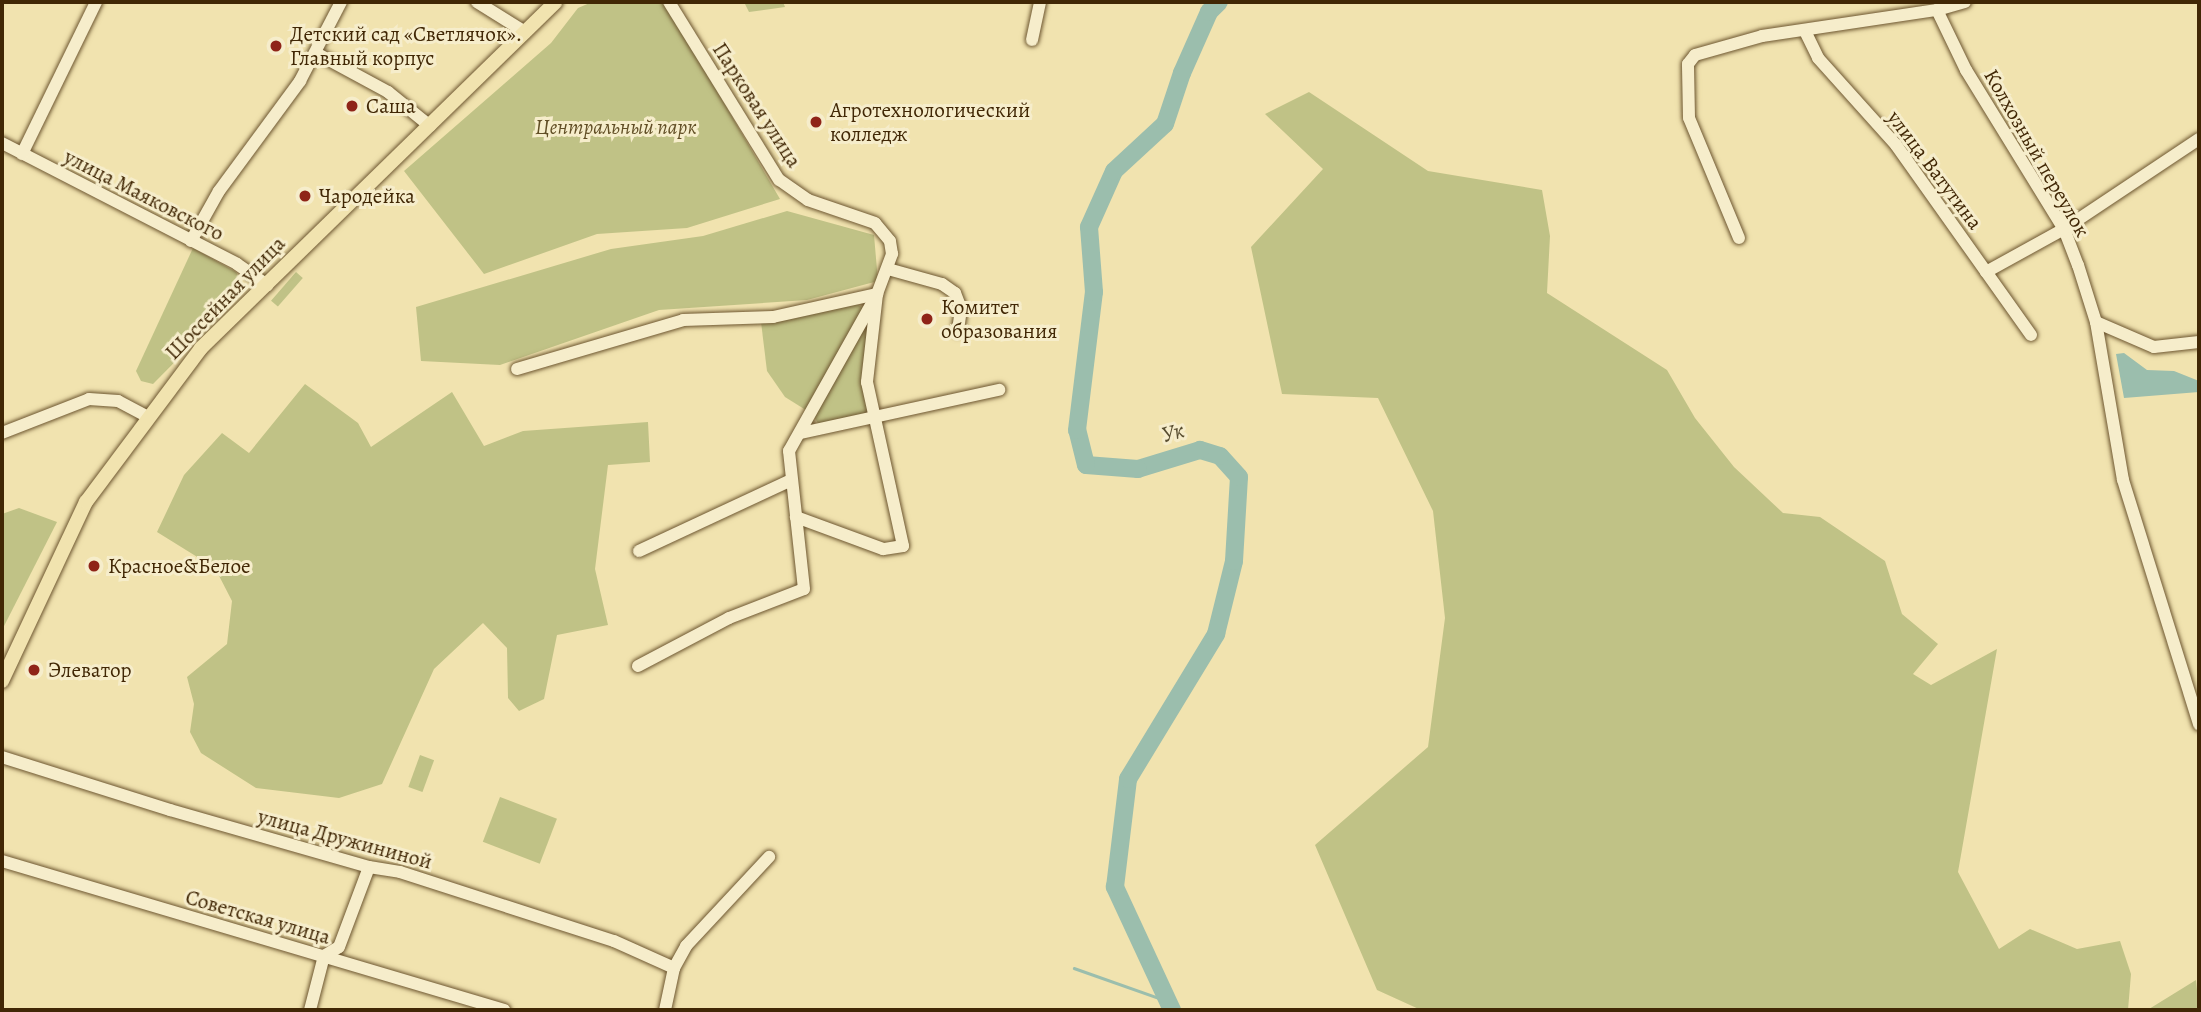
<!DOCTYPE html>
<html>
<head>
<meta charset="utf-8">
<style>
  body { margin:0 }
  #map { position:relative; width:2201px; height:1012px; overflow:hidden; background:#f1e3af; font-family:Alegreya,serif }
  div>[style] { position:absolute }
  .green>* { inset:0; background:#c0c286; transform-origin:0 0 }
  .water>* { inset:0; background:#9bbead }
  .stream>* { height:2.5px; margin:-1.25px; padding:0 1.25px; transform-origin:1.25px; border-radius:1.25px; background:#9bbead }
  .river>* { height:18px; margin:-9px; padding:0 9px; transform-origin:9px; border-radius:9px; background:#9bbead }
  .roads { filter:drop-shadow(0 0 2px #6d5630) drop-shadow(0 0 2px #6d5630) }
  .minor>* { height:12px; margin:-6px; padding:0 6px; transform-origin:6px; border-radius:6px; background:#f6edcb }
  .major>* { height:14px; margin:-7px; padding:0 7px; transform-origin:7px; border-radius:7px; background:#f1e3af }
  .dots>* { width:19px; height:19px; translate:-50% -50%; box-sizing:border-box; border:4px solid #f6edcb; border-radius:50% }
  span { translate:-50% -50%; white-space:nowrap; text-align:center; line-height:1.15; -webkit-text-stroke:6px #f6edcb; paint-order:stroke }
  .poi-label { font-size:21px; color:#412705 }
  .left { translate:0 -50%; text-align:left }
  .street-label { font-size:21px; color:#412705 }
  .park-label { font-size:21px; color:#614e25; font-style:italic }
  .water-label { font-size:23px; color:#584d2f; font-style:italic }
  .frame { position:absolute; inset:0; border:4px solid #412705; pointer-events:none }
</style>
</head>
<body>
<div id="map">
  <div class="green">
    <div style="clip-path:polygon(592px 2px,665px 2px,780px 199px,687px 228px,597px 234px,484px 274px,404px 171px,551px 43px,578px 8px)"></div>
    <div style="clip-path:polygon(744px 2px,783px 2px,785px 7px,749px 12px)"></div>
    <div style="clip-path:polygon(1309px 92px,1428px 171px,1542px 190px,1550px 236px,1547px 293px,1667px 370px,1695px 418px,1734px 467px,1783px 513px,1820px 517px,1885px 561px,1902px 614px,1938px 644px,1913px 674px,1931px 685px,1997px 649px,1958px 872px,1999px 949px,2030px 929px,2077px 949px,2120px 941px,2131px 974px,2128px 1010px,1421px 1010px,1377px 990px,1315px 845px,1428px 747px,1445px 618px,1433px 511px,1378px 398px,1282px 394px,1251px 247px,1323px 169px,1265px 114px)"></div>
    <div style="clip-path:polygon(787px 211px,874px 235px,878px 281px,807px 300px,659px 310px,500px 365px,421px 361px,416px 307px,611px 249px,703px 236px)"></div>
    <div style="clip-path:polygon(193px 248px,236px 272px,244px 285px,242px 294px,153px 384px,141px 381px,136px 371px)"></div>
    <div style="left:296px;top:272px;width:9px;height:38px;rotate:41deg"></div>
    <div style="clip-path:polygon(854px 302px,863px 308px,809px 412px,785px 397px,767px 371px,761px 322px)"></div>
    <div style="clip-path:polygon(870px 315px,871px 418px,820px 426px,814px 417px)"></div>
    <div style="clip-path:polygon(305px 384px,358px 423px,371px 447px,452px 392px,484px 446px,523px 431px,648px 422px,650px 462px,608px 465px,595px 569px,608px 625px,557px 635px,544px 699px,519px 711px,508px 698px,507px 648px,483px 623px,434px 669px,382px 784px,339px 798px,256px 788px,201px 753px,190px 732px,194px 704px,187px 677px,227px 644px,232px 601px,215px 568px,157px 532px,184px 475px,222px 433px,249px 453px)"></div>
    <div style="clip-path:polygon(19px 508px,57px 522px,2px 630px,2px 514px)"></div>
    <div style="left:420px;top:755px;width:15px;height:34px;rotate:20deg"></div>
    <div style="left:500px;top:797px;width:61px;height:48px;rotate:21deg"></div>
    <div style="clip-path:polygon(2196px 980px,2199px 1010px,2142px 1010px,2149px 1009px)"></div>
  </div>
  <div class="water">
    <div style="clip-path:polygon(2124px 353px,2147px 370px,2174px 371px,2199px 381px,2199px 392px,2124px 398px,2116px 354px)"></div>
  </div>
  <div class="stream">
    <div style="left:1074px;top:968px;width:102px;rotate:19.5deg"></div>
  </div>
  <div class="river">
    <div style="left:1172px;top:1010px;width:136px;rotate:-114.9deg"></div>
    <div style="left:1115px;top:887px;width:109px;rotate:-83.1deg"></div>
    <div style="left:1128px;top:779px;width:170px;rotate:-58.7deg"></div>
    <div style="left:1216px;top:634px;width:75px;rotate:-76.1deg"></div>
    <div style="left:1234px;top:561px;width:84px;rotate:-86.6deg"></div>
    <div style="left:1239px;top:477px;width:28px;rotate:-132deg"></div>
    <div style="left:1220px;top:456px;width:21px;rotate:-163deg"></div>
    <div style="left:1200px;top:450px;width:65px;rotate:163deg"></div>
    <div style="left:1138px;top:469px;width:52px;rotate:-175.6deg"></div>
    <div style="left:1086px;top:465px;width:36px;rotate:-104deg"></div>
    <div style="left:1077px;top:430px;width:139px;rotate:-83deg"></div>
    <div style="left:1094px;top:292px;width:65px;rotate:-94.4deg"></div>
    <div style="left:1089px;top:227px;width:61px;rotate:-65.9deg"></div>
    <div style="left:1114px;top:171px;width:69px;rotate:-42.7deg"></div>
    <div style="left:1165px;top:124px;width:54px;rotate:-71.6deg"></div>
    <div style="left:1182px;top:73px;width:67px;rotate:-66.1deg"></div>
    <div style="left:1209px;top:12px;width:14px;rotate:-45deg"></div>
  </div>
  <div class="roads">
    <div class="minor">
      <div style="left:477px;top:2px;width:57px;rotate:32deg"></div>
      <div style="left:1937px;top:10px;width:67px;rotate:64.2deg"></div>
      <div style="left:1966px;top:70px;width:187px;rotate:58.4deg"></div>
      <div style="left:2064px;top:229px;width:39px;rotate:69deg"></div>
      <div style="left:2078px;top:265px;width:60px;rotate:72.5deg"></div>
      <div style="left:2096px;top:322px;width:160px;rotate:80.3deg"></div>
      <div style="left:2123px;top:480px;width:256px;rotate:72.7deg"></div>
      <div style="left:1805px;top:31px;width:30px;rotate:64deg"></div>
      <div style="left:1818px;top:58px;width:117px;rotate:48.1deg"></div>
      <div style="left:1896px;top:145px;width:233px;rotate:54.6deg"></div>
      <div style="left:1032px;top:40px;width:39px;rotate:-78deg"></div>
      <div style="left:316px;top:53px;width:82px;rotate:28.4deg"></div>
      <div style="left:388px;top:92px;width:54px;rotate:39deg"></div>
      <div style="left:2px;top:143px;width:264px;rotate:27.2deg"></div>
      <div style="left:237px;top:264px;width:37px;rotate:35deg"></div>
      <div style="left:22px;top:154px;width:169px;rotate:-64deg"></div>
      <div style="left:1739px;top:238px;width:130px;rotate:-112.6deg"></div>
      <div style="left:1689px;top:118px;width:54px;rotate:-91.1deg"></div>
      <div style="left:1688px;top:64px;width:11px;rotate:-52deg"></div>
      <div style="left:1695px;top:55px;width:70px;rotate:-15.8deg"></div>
      <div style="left:1762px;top:36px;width:177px;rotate:-8.5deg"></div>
      <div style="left:1937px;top:10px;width:29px;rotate:-16deg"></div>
      <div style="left:191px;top:241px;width:57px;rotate:-60.8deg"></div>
      <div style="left:219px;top:191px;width:137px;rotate:-53.6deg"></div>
      <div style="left:300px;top:81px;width:89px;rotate:-62.6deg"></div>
      <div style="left:888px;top:269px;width:56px;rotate:15.5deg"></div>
      <div style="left:942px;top:284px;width:16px;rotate:35deg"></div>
      <div style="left:955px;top:293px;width:17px;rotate:69deg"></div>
      <div style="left:961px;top:309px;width:22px;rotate:98deg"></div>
      <div style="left:1986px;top:272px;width:89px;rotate:-28.9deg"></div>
      <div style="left:2064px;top:229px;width:162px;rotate:-33.7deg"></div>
      <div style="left:2096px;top:322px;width:63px;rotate:23.3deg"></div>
      <div style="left:2154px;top:347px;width:45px;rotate:-6.3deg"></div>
      <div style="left:517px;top:369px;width:173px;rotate:-16.4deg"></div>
      <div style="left:683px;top:320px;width:90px;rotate:-1.9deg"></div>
      <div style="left:773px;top:317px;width:107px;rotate:-12.5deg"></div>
      <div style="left:877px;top:294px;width:89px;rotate:96.5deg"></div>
      <div style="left:867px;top:382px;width:168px;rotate:77.6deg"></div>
      <div style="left:903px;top:546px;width:20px;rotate:171deg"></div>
      <div style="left:883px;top:549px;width:93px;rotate:-159.8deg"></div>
      <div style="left:2px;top:433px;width:93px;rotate:-21.3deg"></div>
      <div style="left:89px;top:399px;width:29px;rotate:4deg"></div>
      <div style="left:118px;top:401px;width:32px;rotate:28deg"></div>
      <div style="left:801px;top:433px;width:203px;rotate:-12.3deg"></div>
      <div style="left:639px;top:551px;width:168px;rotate:-25deg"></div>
      <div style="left:638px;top:666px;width:103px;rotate:-27.8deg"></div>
      <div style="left:729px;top:618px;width:80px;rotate:-21.1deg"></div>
      <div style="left:804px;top:589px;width:139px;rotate:-96.2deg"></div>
      <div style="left:789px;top:451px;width:180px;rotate:-60.7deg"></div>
      <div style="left:877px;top:294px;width:43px;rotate:-69.4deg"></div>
      <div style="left:892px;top:254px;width:13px;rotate:-99deg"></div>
      <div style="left:890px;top:241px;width:23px;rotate:-130deg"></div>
      <div style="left:875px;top:223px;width:71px;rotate:-161.1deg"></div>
      <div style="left:808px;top:200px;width:35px;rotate:-145deg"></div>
      <div style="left:779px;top:180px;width:209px;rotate:-121.7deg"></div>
      <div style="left:2px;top:757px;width:176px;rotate:17.5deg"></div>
      <div style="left:170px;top:810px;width:207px;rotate:16deg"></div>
      <div style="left:369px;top:867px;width:31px;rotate:9deg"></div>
      <div style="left:400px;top:872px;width:225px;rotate:17.9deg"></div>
      <div style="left:614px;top:941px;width:66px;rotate:24.2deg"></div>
      <div style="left:2px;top:861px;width:524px;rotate:16.53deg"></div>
      <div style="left:310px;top:1010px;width:56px;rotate:-75.5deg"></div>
      <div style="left:324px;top:956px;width:17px;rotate:-31deg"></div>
      <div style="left:339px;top:947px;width:85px;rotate:-69.4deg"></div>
      <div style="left:665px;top:1010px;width:43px;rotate:-77.9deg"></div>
      <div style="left:674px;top:968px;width:25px;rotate:-61deg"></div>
      <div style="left:686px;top:946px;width:122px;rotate:-47deg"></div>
    </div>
    <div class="major">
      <div style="left:2px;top:681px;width:198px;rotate:-64.9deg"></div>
      <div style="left:86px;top:502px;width:192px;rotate:-53.2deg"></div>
      <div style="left:201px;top:348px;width:495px;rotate:-44.3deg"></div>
    </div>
  </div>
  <div class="dots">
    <div style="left:276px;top:46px;background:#8f2418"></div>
    <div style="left:352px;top:106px;background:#8f2418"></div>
    <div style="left:816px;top:122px;background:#8f2418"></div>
    <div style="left:305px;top:196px;background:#8f2418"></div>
    <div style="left:927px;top:319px;background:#8f2418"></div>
    <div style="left:94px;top:566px;background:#8f2418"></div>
    <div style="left:34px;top:670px;background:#8f2418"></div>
  </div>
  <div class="poi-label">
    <span class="left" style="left:290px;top:46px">Детский сад «Светлячок».<br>Главный корпус</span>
    <span class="left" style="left:366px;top:106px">Саша</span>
    <span class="left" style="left:830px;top:122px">Агротехнологический<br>колледж</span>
    <span class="left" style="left:319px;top:196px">Чародейка</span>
    <span class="left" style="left:941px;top:319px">Комитет<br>образования</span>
    <span class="left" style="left:108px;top:566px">Красное&amp;Белое</span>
    <span class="left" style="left:48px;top:670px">Элеватор</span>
  </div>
  <div class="street-label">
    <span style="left:757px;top:105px;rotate:57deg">Парковая улица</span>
    <span style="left:2037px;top:153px;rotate:60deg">Колхозный переулок</span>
    <span style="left:1935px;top:170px;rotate:53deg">улица Ватутина</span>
    <span style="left:144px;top:195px;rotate:27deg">улица Маяковского</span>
    <span style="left:225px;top:298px;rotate:-46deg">Шоссейная улица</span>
    <span style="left:345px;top:839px;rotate:15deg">улица Дружининой</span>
    <span style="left:258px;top:917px;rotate:16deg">Советская улица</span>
  </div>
  <div class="park-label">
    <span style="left:616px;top:127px">Центральный парк</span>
  </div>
  <div class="water-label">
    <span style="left:1173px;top:433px;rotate:-15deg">Ук</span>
  </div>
  <div class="frame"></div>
</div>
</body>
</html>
